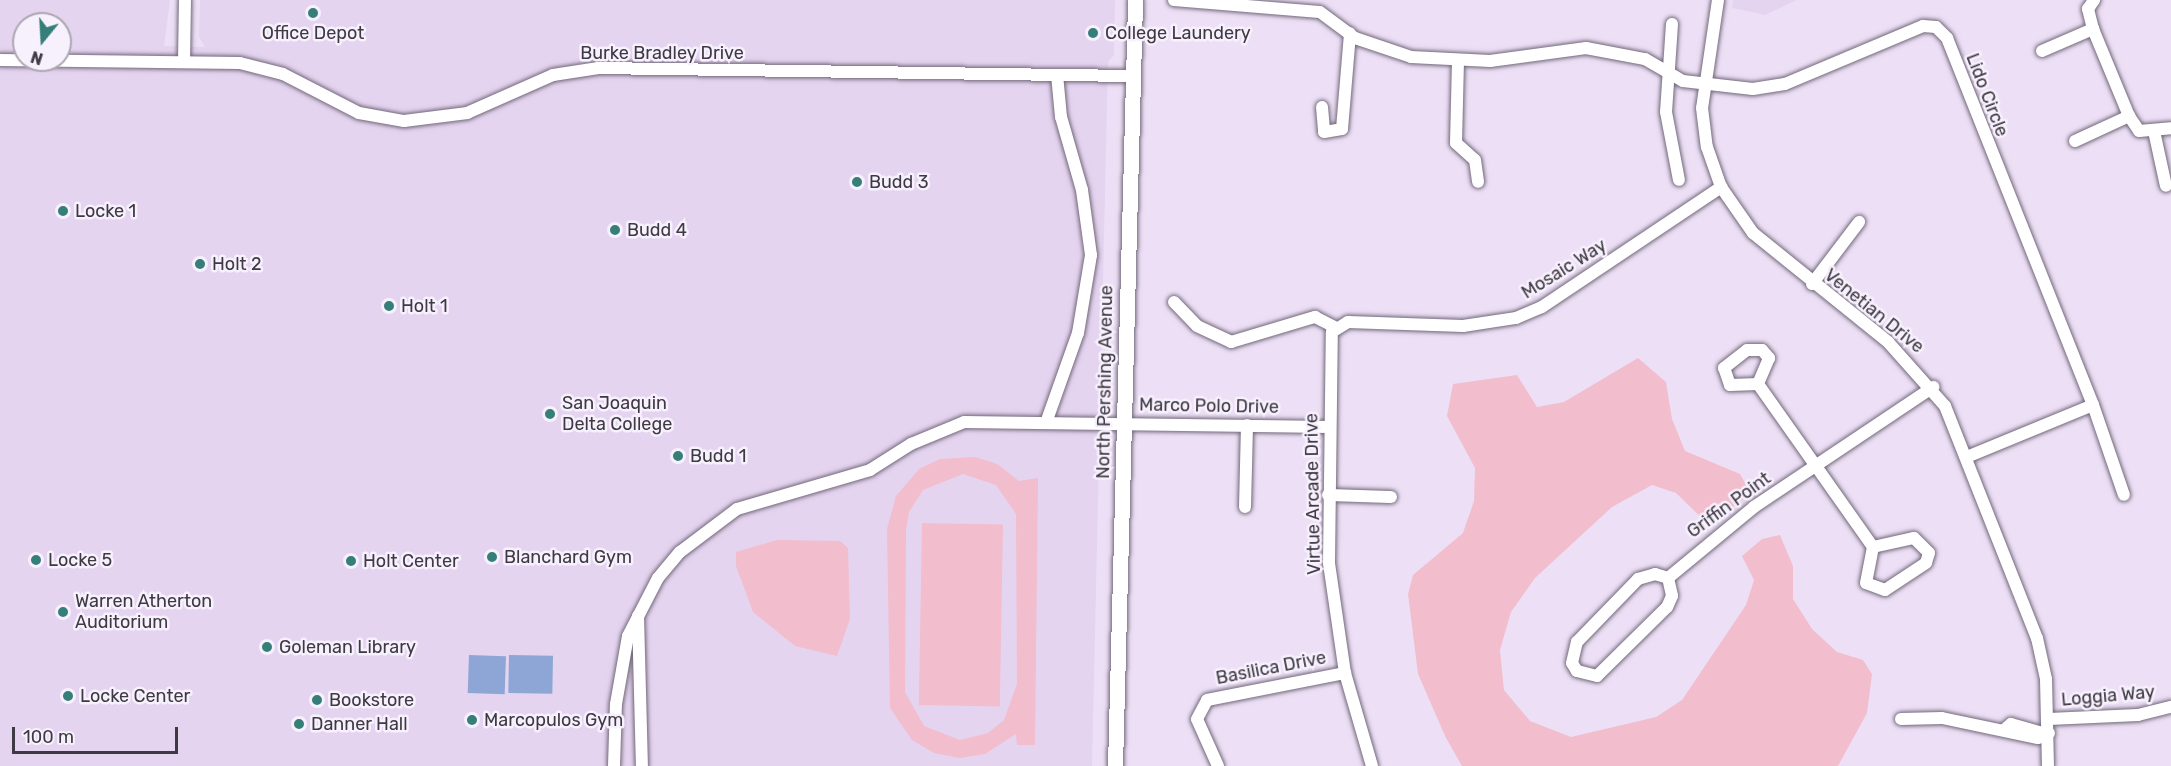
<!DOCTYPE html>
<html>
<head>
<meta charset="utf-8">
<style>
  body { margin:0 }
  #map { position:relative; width:2171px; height:766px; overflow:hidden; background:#ede0f6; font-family:Rubik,sans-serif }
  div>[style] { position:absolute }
  .built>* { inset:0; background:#e5d4f0 }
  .green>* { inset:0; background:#f2bdcc; transform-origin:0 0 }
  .water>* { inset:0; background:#8da6d5; transform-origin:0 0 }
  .roads { filter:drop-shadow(0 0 2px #72687a) drop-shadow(0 0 2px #72687a) }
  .minor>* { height:12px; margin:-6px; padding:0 6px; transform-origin:6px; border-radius:6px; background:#fff }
  .major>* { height:15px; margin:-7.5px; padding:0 7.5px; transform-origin:7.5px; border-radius:7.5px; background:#fff }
  .dots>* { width:16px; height:16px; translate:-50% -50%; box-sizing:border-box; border:3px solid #f7f0fd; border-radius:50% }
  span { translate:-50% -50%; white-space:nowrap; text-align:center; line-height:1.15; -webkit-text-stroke:5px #f7f0fd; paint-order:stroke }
  .poi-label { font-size:18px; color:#3e3942 }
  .left { translate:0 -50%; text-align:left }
  .street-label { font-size:18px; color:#3e3942 }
  .north { position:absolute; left:12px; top:12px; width:60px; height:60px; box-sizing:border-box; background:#f7f0fd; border:2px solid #ada7b2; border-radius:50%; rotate:198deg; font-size:16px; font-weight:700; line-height:24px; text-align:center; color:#3e3942 }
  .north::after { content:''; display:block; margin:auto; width:21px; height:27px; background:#357e79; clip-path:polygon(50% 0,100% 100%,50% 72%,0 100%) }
  .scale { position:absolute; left:12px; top:727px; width:166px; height:27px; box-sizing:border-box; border:3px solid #3e3942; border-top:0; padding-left:8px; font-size:18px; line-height:21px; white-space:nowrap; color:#3e3942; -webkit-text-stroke:4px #f7f0fd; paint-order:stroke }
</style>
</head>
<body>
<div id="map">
  <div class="built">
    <div style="clip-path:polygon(evenodd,0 0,170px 0,164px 46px,205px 47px,199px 37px,200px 0,1115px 0,1114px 55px,1108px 62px,1092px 766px,0 766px,0 0,24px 24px,60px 24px,60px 60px,24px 60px,24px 24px)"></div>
    <div style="clip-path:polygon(1733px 0,1797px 0,1765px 15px,1732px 8px)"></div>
  </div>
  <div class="green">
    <div style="clip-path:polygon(1638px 358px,1666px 382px,1672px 419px,1685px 451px,1740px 474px,1751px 494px,1708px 524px,1676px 493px,1652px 485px,1612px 507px,1535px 578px,1511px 612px,1500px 650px,1504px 690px,1530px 721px,1571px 737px,1656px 717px,1682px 700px,1746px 605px,1754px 580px,1742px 556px,1762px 539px,1780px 535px,1793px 566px,1793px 599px,1812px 629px,1837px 652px,1863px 660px,1872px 674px,1867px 713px,1838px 766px,1462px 766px,1446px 738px,1418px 674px,1408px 594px,1413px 575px,1463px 533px,1474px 501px,1475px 468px,1447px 416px,1453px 384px,1517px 375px,1537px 407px,1564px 402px)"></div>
    <div style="clip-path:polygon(evenodd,975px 457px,997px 464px,1019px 481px,1038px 478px,1035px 745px,1017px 745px,1016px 734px,985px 754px,960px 758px,934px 753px,912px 740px,890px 708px,887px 529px,896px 496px,919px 469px,940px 459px,975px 457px,963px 474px,996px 485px,1016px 514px,1017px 684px,1004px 720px,988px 733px,960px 740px,924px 726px,905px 692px,906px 530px,909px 512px,923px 490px,963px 474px)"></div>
    <div style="left:922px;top:523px;width:81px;height:182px;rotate:1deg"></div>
    <div style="clip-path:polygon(777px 540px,840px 541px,848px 548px,850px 619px,837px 656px,795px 646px,753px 612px,736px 566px,736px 552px)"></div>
  </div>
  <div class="water">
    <div style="left:469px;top:655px;width:37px;height:38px;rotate:2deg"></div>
    <div style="left:509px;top:655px;width:44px;height:38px;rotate:1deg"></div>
  </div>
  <div class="roads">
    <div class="minor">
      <div style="left:1174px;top:0;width:146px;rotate:4.7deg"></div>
      <div style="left:1320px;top:12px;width:44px;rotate:36.6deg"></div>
      <div style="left:1355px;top:38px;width:59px;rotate:18.7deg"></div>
      <div style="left:1411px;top:57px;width:79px;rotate:2.9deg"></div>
      <div style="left:1490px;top:61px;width:97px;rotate:-7.7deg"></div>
      <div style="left:1586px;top:48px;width:60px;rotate:10.6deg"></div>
      <div style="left:1645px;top:59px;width:44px;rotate:30.1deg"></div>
      <div style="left:1683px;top:81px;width:70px;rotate:6.5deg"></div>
      <div style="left:1753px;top:89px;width:32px;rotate:-9deg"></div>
      <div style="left:1785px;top:84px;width:150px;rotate:-22.8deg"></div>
      <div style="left:1923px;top:26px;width:13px;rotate:4deg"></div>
      <div style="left:1936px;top:27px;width:16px;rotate:45deg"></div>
      <div style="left:1947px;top:38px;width:395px;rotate:68.3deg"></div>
      <div style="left:2093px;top:405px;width:134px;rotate:157.6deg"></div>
      <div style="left:1718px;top:0;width:109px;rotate:98.4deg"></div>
      <div style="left:1702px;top:108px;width:39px;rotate:83deg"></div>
      <div style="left:1707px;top:147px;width:42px;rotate:70.7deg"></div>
      <div style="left:1721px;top:187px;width:56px;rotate:55.2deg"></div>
      <div style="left:1753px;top:233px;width:174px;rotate:38.9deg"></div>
      <div style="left:1888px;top:342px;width:86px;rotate:48.3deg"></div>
      <div style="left:1945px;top:406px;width:250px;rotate:68.4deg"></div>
      <div style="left:2037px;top:638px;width:42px;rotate:77.6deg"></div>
      <div style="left:2046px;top:679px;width:87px;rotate:88.7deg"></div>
      <div style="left:1672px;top:24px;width:88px;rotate:93.9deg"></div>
      <div style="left:1666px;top:112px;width:69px;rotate:79.2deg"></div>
      <div style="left:2042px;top:51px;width:56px;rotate:-23.3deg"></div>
      <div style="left:0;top:60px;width:240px;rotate:0.7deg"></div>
      <div style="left:240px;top:63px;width:44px;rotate:14.3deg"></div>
      <div style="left:283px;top:74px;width:85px;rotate:27.2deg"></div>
      <div style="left:359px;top:113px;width:46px;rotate:10.1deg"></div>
      <div style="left:404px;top:121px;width:64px;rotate:-7.2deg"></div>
      <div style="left:467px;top:113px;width:94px;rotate:-23.8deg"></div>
      <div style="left:553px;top:75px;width:46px;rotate:-8.8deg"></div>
      <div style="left:598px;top:68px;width:534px;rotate:0.86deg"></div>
      <div style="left:1458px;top:61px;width:82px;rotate:91.4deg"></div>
      <div style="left:1456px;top:143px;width:25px;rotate:42deg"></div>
      <div style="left:1475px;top:160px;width:22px;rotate:82deg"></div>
      <div style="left:184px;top:62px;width:62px;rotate:-89.1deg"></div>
      <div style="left:1322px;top:107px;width:25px;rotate:85deg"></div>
      <div style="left:1324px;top:132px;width:18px;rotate:-9deg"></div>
      <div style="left:1342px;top:129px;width:96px;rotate:-85.2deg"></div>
      <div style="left:2129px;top:116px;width:18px;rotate:56deg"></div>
      <div style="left:2139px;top:131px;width:32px;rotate:-5deg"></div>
      <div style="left:2154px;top:131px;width:56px;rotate:77.7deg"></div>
      <div style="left:2075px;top:141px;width:60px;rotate:-24.8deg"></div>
      <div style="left:2129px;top:116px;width:94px;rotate:-112.5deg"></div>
      <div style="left:2093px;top:29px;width:21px;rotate:-104deg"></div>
      <div style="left:2088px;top:9px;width:11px;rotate:-56deg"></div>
      <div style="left:1812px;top:284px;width:78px;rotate:-52.8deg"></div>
      <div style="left:1174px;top:302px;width:33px;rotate:46deg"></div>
      <div style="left:1197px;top:326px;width:38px;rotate:25deg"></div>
      <div style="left:1231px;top:342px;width:88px;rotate:-16.6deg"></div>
      <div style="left:1315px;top:317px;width:22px;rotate:27deg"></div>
      <div style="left:1747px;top:350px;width:15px"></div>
      <div style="left:1762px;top:350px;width:11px;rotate:49deg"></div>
      <div style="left:1769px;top:358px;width:28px;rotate:113deg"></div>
      <div style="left:1758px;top:384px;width:28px;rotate:178deg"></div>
      <div style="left:1730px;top:385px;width:18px;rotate:-109deg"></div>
      <div style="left:1724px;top:368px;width:29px;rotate:-38deg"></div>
      <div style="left:1758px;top:384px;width:199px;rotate:54.8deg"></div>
      <div style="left:2093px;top:405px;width:95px;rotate:71deg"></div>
      <div style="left:1047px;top:420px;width:92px;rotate:-70.4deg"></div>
      <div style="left:1078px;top:333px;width:79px;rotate:-80.5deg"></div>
      <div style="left:1091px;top:255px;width:66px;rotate:-97.9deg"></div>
      <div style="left:1082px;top:190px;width:76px;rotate:-106deg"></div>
      <div style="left:1061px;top:117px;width:42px;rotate:-95.4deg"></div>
      <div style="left:1328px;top:495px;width:63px;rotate:1.8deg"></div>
      <div style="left:1245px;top:507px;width:82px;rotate:-88.6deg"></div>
      <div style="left:1914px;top:538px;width:21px;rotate:45deg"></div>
      <div style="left:1929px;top:553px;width:10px;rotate:107deg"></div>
      <div style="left:1926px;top:563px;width:49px;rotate:146.6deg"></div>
      <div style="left:1885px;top:590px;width:20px;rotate:-160deg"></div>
      <div style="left:1866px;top:583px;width:37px;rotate:-79deg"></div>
      <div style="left:1873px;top:547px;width:42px;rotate:-12.4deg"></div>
      <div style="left:1655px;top:574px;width:14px;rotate:17deg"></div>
      <div style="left:1668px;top:578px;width:18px;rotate:77deg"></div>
      <div style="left:1672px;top:596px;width:12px;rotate:114deg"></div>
      <div style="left:1667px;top:607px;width:98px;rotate:135.4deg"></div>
      <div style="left:1597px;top:676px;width:21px;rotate:-166deg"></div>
      <div style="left:1577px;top:671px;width:9px;rotate:-122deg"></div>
      <div style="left:1572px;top:663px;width:22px;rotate:-77deg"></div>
      <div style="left:1577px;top:642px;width:88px;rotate:-45.9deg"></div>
      <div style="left:1638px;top:579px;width:18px;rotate:-16deg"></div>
      <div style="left:1668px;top:578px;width:112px;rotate:-39.5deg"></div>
      <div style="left:1754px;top:507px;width:216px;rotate:-33.8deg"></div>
      <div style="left:638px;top:616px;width:150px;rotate:88.5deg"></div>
      <div style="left:1901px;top:719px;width:41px;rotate:-1.4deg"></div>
      <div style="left:1942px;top:718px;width:98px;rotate:11.8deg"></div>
      <div style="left:2038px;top:738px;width:12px;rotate:-24deg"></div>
      <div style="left:2049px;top:719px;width:89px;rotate:-2.6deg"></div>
      <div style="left:2138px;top:715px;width:34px;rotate:-14deg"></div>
      <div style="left:2005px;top:729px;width:8px;rotate:-40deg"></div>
      <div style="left:2011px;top:724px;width:32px;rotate:16deg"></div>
      <div style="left:614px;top:766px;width:62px;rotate:-88.2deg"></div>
      <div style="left:616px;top:704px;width:69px;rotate:-80deg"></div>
      <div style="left:628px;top:636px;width:65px;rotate:-62.7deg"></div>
      <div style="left:658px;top:578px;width:34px;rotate:-50deg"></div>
      <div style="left:680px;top:552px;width:71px;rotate:-37deg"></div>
      <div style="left:737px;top:509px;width:139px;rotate:-16.3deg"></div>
      <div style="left:870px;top:470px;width:49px;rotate:-32.4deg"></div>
      <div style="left:911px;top:444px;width:57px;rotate:-22.5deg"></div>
      <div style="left:964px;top:422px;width:365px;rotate:0.8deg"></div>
      <div style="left:1218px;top:766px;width:51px;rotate:-114.1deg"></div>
      <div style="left:1197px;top:719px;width:21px;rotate:-62deg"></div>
      <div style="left:1207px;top:700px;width:141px;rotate:-11.1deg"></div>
      <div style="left:1372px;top:766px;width:97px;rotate:-106.2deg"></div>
      <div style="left:1345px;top:673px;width:111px;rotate:-98.3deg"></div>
      <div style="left:1329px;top:563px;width:231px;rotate:-89.3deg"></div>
      <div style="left:1332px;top:332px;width:19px;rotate:-32deg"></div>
      <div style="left:1348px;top:322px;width:115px;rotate:2deg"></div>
      <div style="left:1463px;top:326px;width:54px;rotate:-8.6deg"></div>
      <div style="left:1516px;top:318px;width:28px;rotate:-23deg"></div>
      <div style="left:1542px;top:307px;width:216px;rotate:-33.8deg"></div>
    </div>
    <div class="major">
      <div style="left:1115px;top:766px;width:766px;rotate:-88.5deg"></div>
    </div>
  </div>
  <div class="dots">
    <div style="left:313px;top:13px;background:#357e79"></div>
    <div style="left:1093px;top:33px;background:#357e79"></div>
    <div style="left:857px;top:182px;background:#357e79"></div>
    <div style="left:63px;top:211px;background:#357e79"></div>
    <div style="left:615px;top:230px;background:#357e79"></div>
    <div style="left:200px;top:264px;background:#357e79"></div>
    <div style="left:389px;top:306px;background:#357e79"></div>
    <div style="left:550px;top:414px;background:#357e79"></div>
    <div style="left:678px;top:456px;background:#357e79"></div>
    <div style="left:492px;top:557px;background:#357e79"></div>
    <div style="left:36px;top:560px;background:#357e79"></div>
    <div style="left:351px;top:561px;background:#357e79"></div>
    <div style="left:63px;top:612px;background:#357e79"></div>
    <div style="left:267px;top:647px;background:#357e79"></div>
    <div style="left:68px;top:696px;background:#357e79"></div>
    <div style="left:317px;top:700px;background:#357e79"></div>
    <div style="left:472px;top:720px;background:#357e79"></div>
    <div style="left:299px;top:724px;background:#357e79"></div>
  </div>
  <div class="poi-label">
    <span style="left:313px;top:33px">Office Depot</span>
    <span class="left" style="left:1105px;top:33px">College Laundery</span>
    <span class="left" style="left:869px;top:182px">Budd 3</span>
    <span class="left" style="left:75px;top:211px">Locke 1</span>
    <span class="left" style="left:627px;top:230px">Budd 4</span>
    <span class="left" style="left:212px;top:264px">Holt 2</span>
    <span class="left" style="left:401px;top:306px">Holt 1</span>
    <span class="left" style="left:562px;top:414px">San Joaquin<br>Delta College</span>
    <span class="left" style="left:690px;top:456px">Budd 1</span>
    <span class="left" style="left:504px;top:557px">Blanchard Gym</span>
    <span class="left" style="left:48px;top:560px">Locke 5</span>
    <span class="left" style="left:363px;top:561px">Holt Center</span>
    <span class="left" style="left:75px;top:612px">Warren Atherton<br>Auditorium</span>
    <span class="left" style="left:279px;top:647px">Goleman Library</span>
    <span class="left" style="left:80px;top:696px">Locke Center</span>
    <span class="left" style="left:329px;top:700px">Bookstore</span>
    <span class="left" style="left:484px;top:720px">Marcopulos Gym</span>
    <span class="left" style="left:311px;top:724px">Danner Hall</span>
  </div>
  <div class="street-label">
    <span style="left:662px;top:53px">Burke Bradley Drive</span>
    <span style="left:1987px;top:95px;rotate:69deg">Lido Circle</span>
    <span style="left:1564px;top:269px;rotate:-32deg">Mosaic Way</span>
    <span style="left:1874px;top:311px;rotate:39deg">Venetian Drive</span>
    <span style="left:1105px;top:382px;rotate:-89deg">North Pershing Avenue</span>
    <span style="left:1209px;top:406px;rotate:1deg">Marco Polo Drive</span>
    <span style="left:1313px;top:494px;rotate:-91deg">Virtue Arcade Drive</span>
    <span style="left:1729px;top:505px;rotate:-36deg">Griffin Point</span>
    <span style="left:1271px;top:668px;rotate:-11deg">Basilica Drive</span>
    <span style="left:2108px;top:696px;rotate:-5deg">Loggia Way</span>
  </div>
  <div class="north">N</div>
  <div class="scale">100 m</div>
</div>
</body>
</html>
